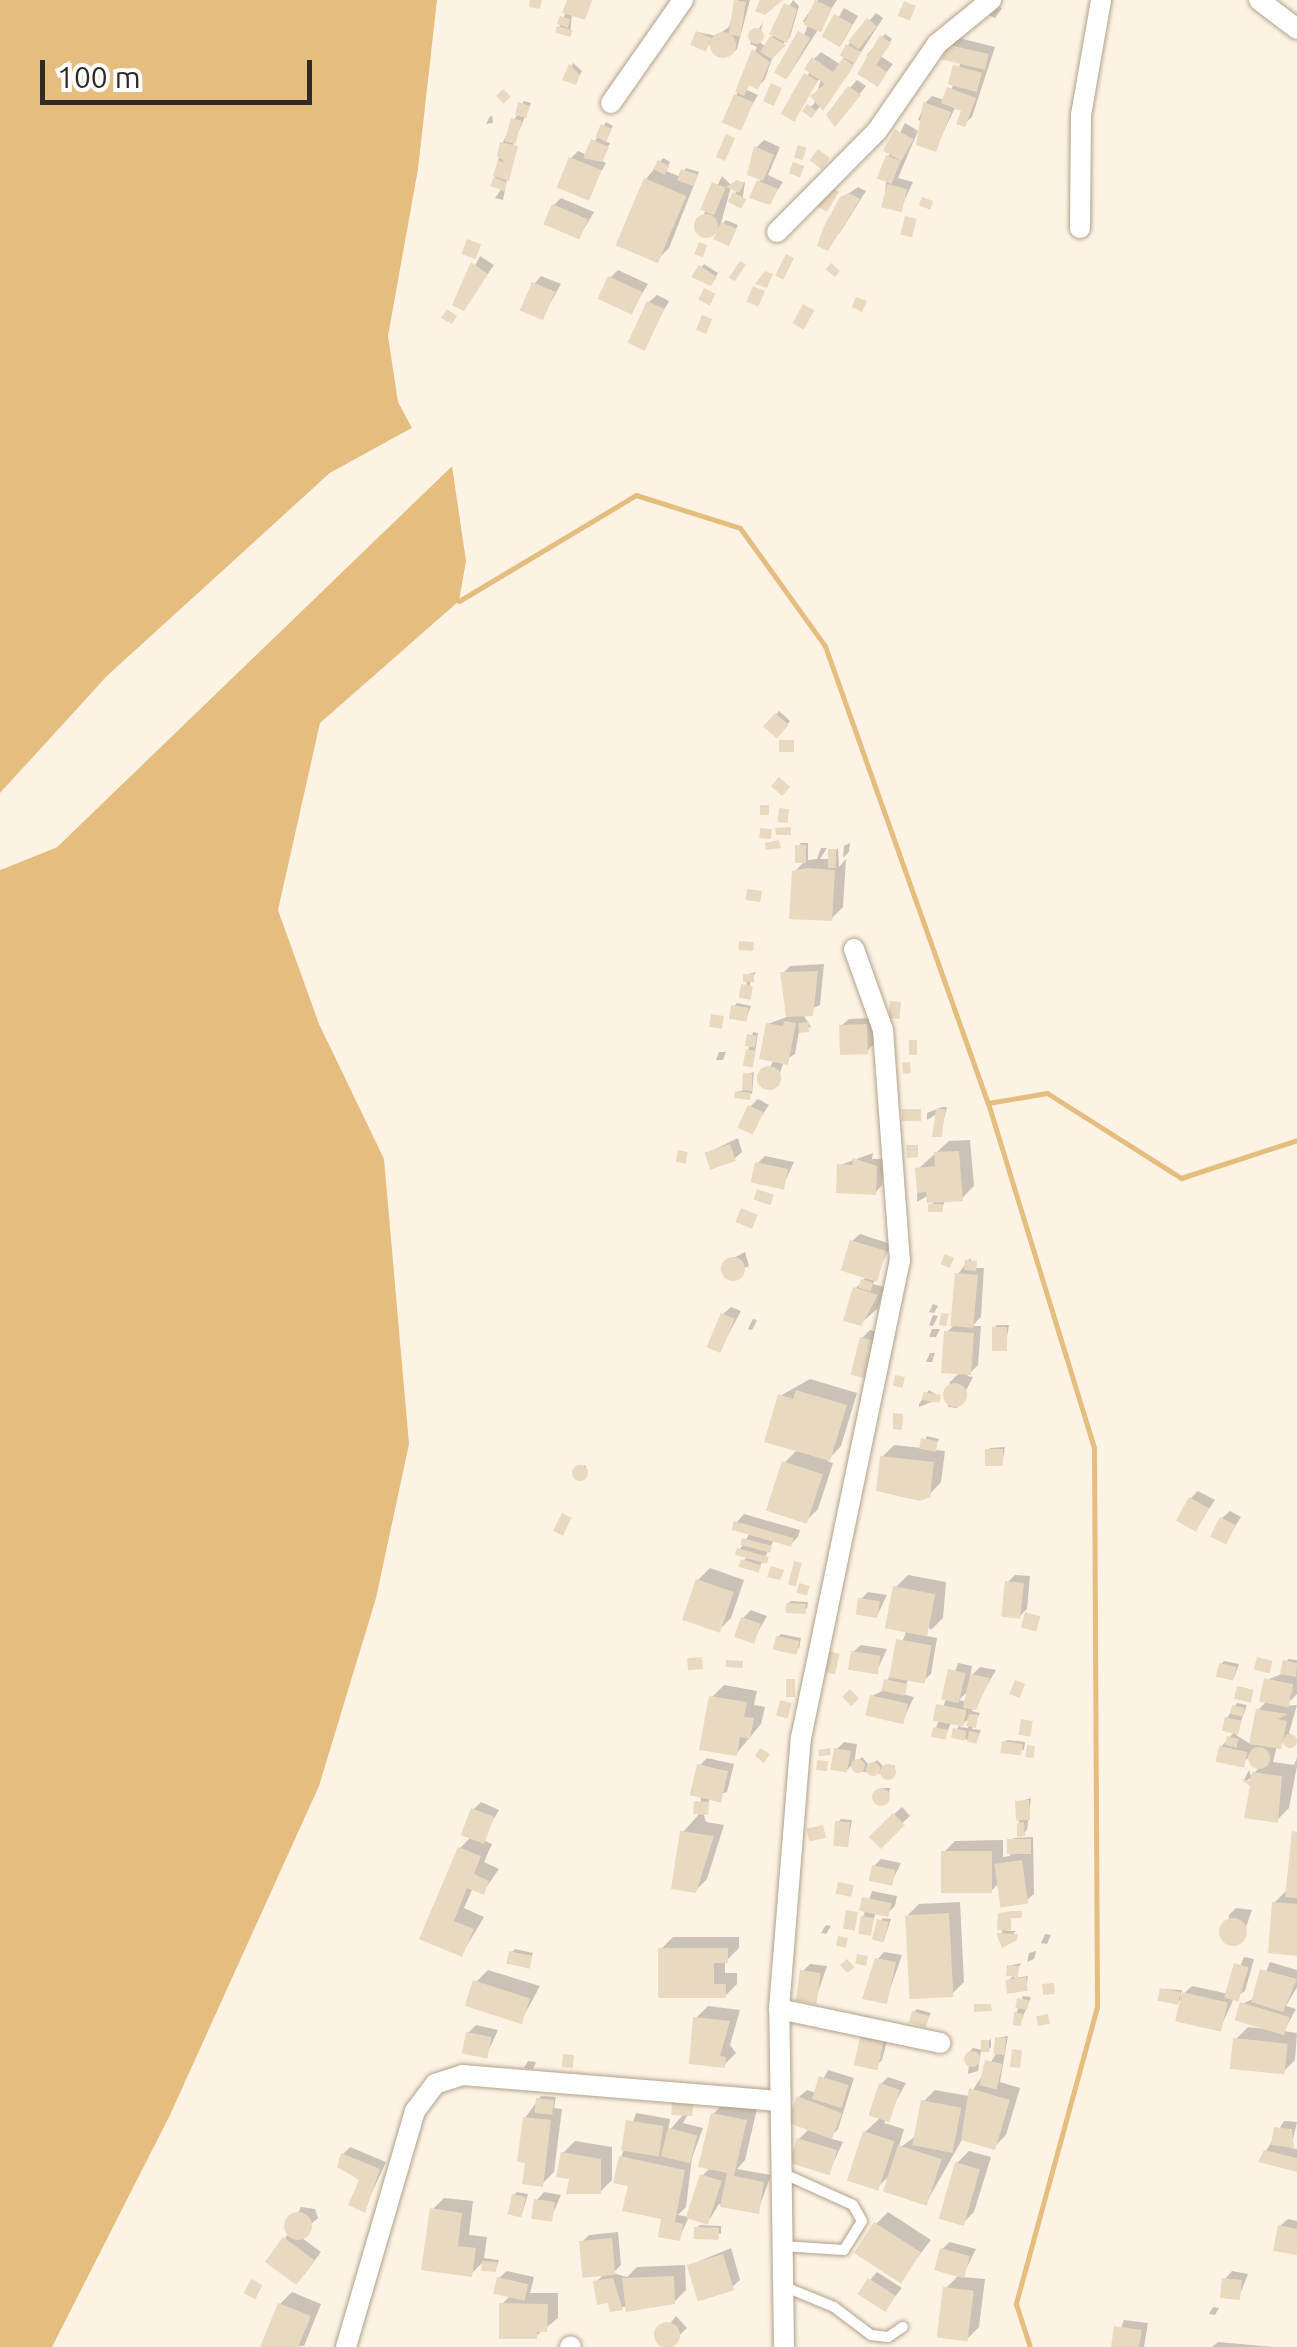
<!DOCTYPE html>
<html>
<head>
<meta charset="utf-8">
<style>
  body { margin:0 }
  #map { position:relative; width:1297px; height:2347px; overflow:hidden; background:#fdf3e4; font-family:Ubuntu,sans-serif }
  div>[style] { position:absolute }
  .water>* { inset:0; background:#e5bd7e }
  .pier>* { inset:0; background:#fdf3e4 }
  .shadow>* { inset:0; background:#0003; transform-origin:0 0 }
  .stream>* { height:5px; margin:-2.5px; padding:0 2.5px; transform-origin:2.5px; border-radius:2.5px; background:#e5bd7e }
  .building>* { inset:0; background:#e9d9c0; transform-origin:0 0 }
  .round { border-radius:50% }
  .roads { filter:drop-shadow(0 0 2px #b1a189) drop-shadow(0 0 2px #b1a189) }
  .lane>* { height:10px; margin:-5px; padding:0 5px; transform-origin:5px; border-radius:5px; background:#fff }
  .street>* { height:20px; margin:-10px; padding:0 10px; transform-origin:10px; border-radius:10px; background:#fff }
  span { translate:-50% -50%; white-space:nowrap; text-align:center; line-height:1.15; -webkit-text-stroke:8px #fff; paint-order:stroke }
  .scale { position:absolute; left:40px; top:60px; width:272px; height:45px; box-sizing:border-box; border:5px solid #302a21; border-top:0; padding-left:12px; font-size:30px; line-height:35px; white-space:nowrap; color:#302a21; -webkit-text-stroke:8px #fff; paint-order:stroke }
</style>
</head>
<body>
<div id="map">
  <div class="water">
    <div style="clip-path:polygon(0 0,437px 0,418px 169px,388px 336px,398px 402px,412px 428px,330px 473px,106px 677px,0 793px)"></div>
    <div style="clip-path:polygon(452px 466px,466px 561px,459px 601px,320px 723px,278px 910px,319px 1024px,384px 1159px,409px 1444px,376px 1598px,319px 1786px,170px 2115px,52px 2347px,0 2347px,0 870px,57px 847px)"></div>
  </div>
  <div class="pier">
    <div style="clip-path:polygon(412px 428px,333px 477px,110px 680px,0 798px,106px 677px,330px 473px)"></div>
    <div style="clip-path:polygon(448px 463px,452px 466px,57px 847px,0 870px,54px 843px)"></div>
  </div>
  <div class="shadow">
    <div style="clip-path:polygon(571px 0,592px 0,584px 17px,572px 14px,570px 34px,558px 31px)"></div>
    <div style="clip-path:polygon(737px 0,750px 0,737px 49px,729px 56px,711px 49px,715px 39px,705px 49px,698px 32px,716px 36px,729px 27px)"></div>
    <div style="clip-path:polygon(793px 0,799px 6px,790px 37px,774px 53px,765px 79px,758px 87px,749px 83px,747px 90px,758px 95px,739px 127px,736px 96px,757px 47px,750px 44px,763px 22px,758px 41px,766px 47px)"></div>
    <div style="clip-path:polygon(818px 0,837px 0,787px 78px,808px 25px,803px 21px)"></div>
    <div style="clip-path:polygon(995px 5px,1002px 8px,995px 18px,989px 15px)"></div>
    <div style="left:844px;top:8px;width:16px;height:34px;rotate:30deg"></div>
    <div style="clip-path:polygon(876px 13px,883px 18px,842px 82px,815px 112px,805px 110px,814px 104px,822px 75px,792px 118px,814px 59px,821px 52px,841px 65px,848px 45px)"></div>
    <div style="clip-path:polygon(885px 34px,892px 39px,880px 56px,893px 64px,878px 83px,867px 55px)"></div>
    <div style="clip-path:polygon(955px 37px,995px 47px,972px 117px,964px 124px,964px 109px,956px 106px,935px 149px,926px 123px,918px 120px,925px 103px,932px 96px,945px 100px,954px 84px,961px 61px,944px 57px)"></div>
    <div style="clip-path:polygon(573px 63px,582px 71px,576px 82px,566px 78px)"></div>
    <div style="clip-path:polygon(857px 80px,866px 86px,842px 116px,850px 88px)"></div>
    <div style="clip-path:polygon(524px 101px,531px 103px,514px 142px,503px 200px,495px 198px,502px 188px,493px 184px,502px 144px)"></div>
    <div style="clip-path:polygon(492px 115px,493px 123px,486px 124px,489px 118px)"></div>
    <div style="clip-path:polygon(606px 122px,613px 126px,604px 141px,610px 143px,600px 160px,606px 163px,587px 197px,571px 158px,578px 151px,587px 155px)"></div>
    <div style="clip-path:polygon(905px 123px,918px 131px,898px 178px,913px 182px,900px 210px,884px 206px,888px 157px)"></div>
    <div style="clip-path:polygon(764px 140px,780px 147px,768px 175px,783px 182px,770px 202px,752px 197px,761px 178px,756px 148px)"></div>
    <div style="clip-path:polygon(663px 158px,670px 162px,666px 171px,681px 177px,686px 168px,699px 172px,669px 248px,657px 260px,646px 179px)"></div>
    <div style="clip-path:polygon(722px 176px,731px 185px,745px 182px,742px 203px,731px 201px,737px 190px,731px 187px,720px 227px,726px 220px,738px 225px,731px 240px,722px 226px,712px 236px,696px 231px)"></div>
    <div style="clip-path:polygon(858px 187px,866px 191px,839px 234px,842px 198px)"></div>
    <div style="clip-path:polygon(561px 198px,594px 212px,579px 237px,554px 205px)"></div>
    <div style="clip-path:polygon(480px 256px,494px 265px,464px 308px,455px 304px)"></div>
    <div style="clip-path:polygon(704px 264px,718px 273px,714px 280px,694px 276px)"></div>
    <div style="clip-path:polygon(618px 270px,648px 284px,631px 312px,610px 278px)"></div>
    <div style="clip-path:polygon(541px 276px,561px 284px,542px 318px,534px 284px)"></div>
    <div style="clip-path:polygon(657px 295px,669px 301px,643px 347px,649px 302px)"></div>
    <div style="left:779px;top:711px;width:15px;height:20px;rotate:42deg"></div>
    <div style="clip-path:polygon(800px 843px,808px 843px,808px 860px,817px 859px,821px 848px,827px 848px,820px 859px,831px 859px,838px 847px,839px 867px,846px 859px,843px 907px,831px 919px,794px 872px,806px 860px)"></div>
    <div style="clip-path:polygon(850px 843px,849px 852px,843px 858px,844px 846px)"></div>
    <div style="clip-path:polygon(824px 964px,820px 1005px,802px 1013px,811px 1027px,799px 1031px,795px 1054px,784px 1061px,777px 1082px,761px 1082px,774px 1060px,768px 1024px,789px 1016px,783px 973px,790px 966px)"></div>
    <div style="clip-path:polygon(756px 972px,750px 983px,749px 997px,745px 975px)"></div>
    <div style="clip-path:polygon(737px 1003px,751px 1006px,746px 1019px,734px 1006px)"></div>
    <div style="clip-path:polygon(873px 1018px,874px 1044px,867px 1051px,841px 1026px,849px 1019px)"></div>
    <div style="clip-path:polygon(753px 1032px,758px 1033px,753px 1065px,748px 1051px)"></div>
    <div style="clip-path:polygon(726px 1052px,723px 1060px,716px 1060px,719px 1052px)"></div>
    <div style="clip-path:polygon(754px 1072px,752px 1094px,737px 1092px,744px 1090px,745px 1075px)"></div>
    <div style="clip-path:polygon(758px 1099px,769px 1105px,751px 1132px,750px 1107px)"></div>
    <div style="clip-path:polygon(942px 1107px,947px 1107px,940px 1135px,938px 1113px,927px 1120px,927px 1113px)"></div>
    <div style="clip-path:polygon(738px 1138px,742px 1152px,734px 1159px,707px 1153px)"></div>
    <div style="clip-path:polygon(970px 1140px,974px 1186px,962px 1198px,945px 1200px,942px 1209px,930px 1206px,936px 1200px,929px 1195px,917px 1202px,918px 1169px,949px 1141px)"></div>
    <div style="clip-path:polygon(873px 1153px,872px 1159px,884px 1159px,882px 1185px,875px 1193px,840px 1165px)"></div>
    <div style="clip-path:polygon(765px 1156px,794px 1162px,782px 1188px,757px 1164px)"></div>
    <div style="clip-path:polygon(860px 1234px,891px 1244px,873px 1284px,884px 1287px,878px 1308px,860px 1324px,855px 1289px,867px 1276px,852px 1241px)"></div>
    <div style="clip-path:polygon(745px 1252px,749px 1266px,727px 1276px,726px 1262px)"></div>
    <div style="clip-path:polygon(970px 1258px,974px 1268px,984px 1268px,981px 1317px,972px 1326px,981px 1326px,978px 1365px,967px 1376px,973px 1377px,957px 1408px,948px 1407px,950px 1382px,960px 1372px,947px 1332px,954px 1325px,958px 1274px)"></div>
    <div style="clip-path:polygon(933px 1304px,938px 1306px,934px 1313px,929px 1312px)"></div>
    <div style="clip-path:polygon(731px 1307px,741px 1311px,720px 1350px,723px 1314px)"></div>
    <div style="clip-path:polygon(933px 1315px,938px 1316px,933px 1326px,929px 1325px)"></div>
    <div style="clip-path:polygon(753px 1319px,757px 1320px,752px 1330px,748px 1329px)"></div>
    <div style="clip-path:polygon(997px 1325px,1009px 1325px,1005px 1349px,994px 1328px)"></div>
    <div style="clip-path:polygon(932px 1329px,940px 1329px,936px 1337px,929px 1337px)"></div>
    <div style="clip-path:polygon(870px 1330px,882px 1334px,873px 1369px,862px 1338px)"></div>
    <div style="clip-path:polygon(930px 1353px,935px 1353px,932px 1362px,926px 1362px)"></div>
    <div style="clip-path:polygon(810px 1379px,857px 1393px,841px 1446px,827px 1461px,833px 1463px,818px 1509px,806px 1521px,784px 1463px,798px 1449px,780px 1396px)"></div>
    <div style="clip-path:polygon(929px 1390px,941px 1398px,919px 1407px,919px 1404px)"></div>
    <div style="clip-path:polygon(927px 1436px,939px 1439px,934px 1450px,945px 1451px,941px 1482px,929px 1495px,882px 1457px,894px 1445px,922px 1448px)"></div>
    <div style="clip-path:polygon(1005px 1447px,1002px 1464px,987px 1451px,990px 1448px)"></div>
    <div style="clip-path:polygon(585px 1465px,588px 1472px,579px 1478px,577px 1469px)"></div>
    <div style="clip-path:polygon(1198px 1491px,1215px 1500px,1196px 1528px,1191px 1498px)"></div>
    <div style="clip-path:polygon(1230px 1511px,1241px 1517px,1225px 1542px,1222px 1518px)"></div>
    <div style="clip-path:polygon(744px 1514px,800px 1530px,798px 1537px,790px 1545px,774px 1540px,758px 1570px,743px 1561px,748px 1556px,740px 1549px,750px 1533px,737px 1522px)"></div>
    <div style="clip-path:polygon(710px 1568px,744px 1580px,731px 1618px,719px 1630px,698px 1580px)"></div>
    <div style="clip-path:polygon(908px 1575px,946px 1582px,943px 1618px,931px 1630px,896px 1587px)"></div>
    <div style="clip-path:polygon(1015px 1575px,1030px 1576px,1027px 1609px,1020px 1616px,1008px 1582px)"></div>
    <div style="clip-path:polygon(868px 1592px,887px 1595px,877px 1616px,860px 1600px)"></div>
    <div style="clip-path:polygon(791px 1601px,808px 1602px,807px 1609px,788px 1604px)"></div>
    <div style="clip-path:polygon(751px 1610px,767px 1616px,753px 1641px,743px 1618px)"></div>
    <div style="clip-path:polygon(906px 1632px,937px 1638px,931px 1674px,923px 1681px,909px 1678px,902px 1694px,914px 1697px,902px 1722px,872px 1696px,884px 1690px)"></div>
    <div style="clip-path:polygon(781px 1634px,801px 1638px,799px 1649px,778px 1637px)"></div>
    <div style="clip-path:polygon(861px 1645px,887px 1649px,876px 1673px,853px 1652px)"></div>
    <div style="clip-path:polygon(1288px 1659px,1297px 1660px,1297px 1694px,1285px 1706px,1297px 1705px,1289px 1733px,1297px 1740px,1293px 1747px,1290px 1738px,1277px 1746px,1273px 1762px,1294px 1765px,1297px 1758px,1297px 1766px,1289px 1808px,1277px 1820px,1254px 1777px,1243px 1782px,1249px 1770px,1251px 1776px,1261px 1766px,1250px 1763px,1251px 1755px,1242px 1764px,1221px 1747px,1235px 1731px,1227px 1718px,1237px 1703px,1247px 1705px,1236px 1735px,1252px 1745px,1258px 1710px,1268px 1700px,1266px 1680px,1282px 1674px)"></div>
    <div style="clip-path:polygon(1224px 1661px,1239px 1664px,1234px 1678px,1221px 1664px)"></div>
    <div style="clip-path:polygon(evenodd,958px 1663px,972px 1666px,970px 1677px,980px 1667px,996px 1670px,972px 1711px,980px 1713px,972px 1729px,981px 1730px,976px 1742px,953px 1736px,960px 1724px,951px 1723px,945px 1737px,936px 1728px,958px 1663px,969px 1690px,967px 1702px,959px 1700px,969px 1690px,958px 1663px,971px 1716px,968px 1728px,960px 1727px,971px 1716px)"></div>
    <div style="clip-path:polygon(724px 1685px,757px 1691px,754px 1705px,765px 1707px,761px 1724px,736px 1754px,712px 1697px)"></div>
    <div style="clip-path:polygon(1007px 1740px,1025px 1742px,1024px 1750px,1004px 1743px)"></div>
    <div style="clip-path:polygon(844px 1742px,857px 1744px,854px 1764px,862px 1757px,870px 1766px,877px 1760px,885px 1768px,895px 1765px,893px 1775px,856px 1771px,853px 1764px,846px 1771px,837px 1749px)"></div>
    <div style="clip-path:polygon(707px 1758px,734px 1764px,727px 1792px,710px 1798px,704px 1815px,706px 1822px,724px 1825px,707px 1879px,695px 1891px,683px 1832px,701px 1812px,700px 1765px)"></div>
    <div style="clip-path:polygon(881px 1788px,890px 1788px,888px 1799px,876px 1799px)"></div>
    <div style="clip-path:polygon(1031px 1798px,1027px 1830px,1020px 1837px,1018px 1802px)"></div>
    <div style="clip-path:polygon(481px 1802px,499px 1810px,482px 1840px,492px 1844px,484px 1862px,499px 1869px,483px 1892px,473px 1888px,464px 1908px,484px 1917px,462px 1954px,423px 1938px,460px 1848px,471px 1837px,473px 1810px)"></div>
    <div style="left:902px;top:1807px;width:12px;height:42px;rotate:48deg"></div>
    <div style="clip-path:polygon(841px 1819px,852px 1820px,848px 1844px,838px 1822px)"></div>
    <div style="clip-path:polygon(1297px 1830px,1297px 1952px,1274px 1903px,1286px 1891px)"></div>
    <div style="clip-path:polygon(1033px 1837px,1034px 1894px,1026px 1901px,999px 1883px,991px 1891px,943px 1853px,955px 1841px,1003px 1840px,1003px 1857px,1010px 1856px,1013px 1838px)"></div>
    <div style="clip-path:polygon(881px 1859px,901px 1863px,891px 1883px,874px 1866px)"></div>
    <div style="clip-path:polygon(872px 1891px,897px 1896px,895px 1906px,883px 1918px,891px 1919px,884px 1940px,880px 1921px,887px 1914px,876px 1912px,869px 1934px,863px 1917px)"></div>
    <div style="clip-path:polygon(960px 1902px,964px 1982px,952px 1994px,907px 1916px,919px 1904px)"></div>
    <div style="clip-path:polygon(1236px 1908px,1252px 1910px,1240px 1944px,1228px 1942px,1229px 1915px)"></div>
    <div style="clip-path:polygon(1013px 1911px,1007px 1931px,1016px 1931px,1003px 1944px,1001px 1914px)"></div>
    <div style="clip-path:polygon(826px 1925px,831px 1926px,826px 1934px,821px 1933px)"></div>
    <div style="clip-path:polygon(1051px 1935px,1047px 1944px,1041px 1943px,1045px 1934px)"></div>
    <div style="clip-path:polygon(673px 1937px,739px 1937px,739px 1948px,725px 1962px,725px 1973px,737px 1973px,737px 1984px,725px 1996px,661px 1949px)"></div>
    <div style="clip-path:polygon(515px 1949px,533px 1953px,528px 1966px,512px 1952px)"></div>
    <div style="clip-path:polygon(1036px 1951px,1034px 1959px,1027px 1962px,1029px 1953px)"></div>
    <div style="clip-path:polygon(884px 1952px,902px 1955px,886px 2001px,877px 1960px)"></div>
    <div style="clip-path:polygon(1244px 1957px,1254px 1959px,1245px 1991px,1234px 1998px,1220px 2029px,1184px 1996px,1177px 2003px,1162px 1989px,1182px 1990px,1180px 1997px,1192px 1986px,1229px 1994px)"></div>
    <div style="clip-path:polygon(1270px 1962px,1297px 1970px,1297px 1987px,1286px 2006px,1296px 2009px,1284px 2031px,1297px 2033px,1295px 2060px,1283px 2072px,1236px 2039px,1248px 2027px,1265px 2029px,1242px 2004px,1255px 1998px)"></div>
    <div style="clip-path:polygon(1021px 1963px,1014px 1978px,1028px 1976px,1026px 1989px,1008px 1981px,1015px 1974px,1009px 1966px)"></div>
    <div style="clip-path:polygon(810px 1964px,827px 1966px,815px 2001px,803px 1971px)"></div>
    <div style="clip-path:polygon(488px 1970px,540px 1986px,521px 2021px,476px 1982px)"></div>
    <div style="clip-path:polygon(1023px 1996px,1031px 1997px,1020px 2024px,1016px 2014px)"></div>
    <div style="clip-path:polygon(708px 2006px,740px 2010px,730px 2045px,736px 2053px,724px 2065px,696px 2018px)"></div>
    <div style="clip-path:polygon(917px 2009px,931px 2013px,925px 2025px,914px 2012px)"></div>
    <div style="clip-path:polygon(476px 2025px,498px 2030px,486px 2056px,468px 2033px)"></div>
    <div style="clip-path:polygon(890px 2030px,882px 2060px,874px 2068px,864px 2033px)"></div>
    <div style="clip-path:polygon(1008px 2036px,1000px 2082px,1020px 2088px,1006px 2135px,994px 2147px,963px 2138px,926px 2203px,892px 2173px,877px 2188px,865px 2132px,881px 2117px,881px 2084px,888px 2077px,906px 2083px,884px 2123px,904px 2129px,898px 2149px,916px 2136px,923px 2102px,935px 2090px,969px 2096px,996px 2054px,997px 2038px)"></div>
    <div style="clip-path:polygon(991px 2038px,991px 2047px,988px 2050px,981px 2050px,978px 2071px,968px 2074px,970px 2051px,973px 2048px,983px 2050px)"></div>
    <div style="clip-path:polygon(528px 2061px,536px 2062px,533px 2069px,524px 2068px)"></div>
    <div style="clip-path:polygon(828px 2070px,854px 2078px,838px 2129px,829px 2138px,843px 2142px,829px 2172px,799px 2139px,810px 2128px,799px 2097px,807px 2090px,816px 2093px)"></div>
    <div style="clip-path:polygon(541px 2096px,556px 2097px,554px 2108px,562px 2109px,554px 2172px,542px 2184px,525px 2118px)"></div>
    <div style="clip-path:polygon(695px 2101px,683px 2123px,703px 2128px,692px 2158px,686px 2207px,678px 2215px,689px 2217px,679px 2238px,631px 2184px,621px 2158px,636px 2113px,670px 2119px,668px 2132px)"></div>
    <div style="clip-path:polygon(725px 2102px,757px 2109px,745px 2160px,737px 2169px,771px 2175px,758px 2211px,719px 2204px,708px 2222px,702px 2176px,711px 2167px,713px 2114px)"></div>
    <div style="clip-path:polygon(1284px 2121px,1297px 2122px,1291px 2148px,1297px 2149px,1297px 2169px,1266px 2151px)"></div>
    <div style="clip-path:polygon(575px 2141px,612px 2147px,612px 2180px,600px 2192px,563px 2153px)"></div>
    <div style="clip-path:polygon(350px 2147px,386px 2162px,364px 2210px,363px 2179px,343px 2154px)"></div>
    <div style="clip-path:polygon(969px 2151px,991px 2157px,974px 2212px,962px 2224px,957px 2163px)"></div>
    <div style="clip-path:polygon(517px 2192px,528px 2194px,522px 2214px,514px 2195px)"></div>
    <div style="clip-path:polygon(544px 2192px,561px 2195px,550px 2220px,537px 2200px)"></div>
    <div style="clip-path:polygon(444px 2198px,473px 2201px,469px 2235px,487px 2237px,484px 2258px,499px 2260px,495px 2271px,483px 2269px,484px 2261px,471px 2274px,432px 2210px)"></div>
    <div style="clip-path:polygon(301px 2207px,315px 2209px,318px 2218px,298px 2235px,321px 2252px,304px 2275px,285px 2239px)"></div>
    <div style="clip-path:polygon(888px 2212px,931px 2240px,900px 2280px,876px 2224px)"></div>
    <div style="clip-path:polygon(1288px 2219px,1297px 2221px,1297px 2252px,1280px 2226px)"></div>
    <div style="clip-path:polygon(700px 2225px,721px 2226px,721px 2234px,697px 2228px)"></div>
    <div style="clip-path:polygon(618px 2232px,621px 2265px,613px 2273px,627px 2277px,637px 2267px,685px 2265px,686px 2290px,674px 2302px,622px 2307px,611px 2300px,596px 2282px,605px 2273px,582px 2242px,589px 2235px)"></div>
    <div style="clip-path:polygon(950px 2242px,976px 2249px,962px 2277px,985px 2279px,979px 2327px,967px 2339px,946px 2288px,959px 2275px,942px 2249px)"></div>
    <div style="clip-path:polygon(731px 2248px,740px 2280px,732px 2287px,690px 2265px)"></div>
    <div style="clip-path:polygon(507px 2271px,534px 2277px,530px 2293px,558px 2293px,558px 2318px,536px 2336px,502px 2304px,511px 2295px,499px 2278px)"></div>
    <div style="clip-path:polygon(1232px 2271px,1248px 2274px,1238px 2299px,1225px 2279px)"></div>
    <div style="clip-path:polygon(877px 2272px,902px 2288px,885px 2309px,870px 2280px)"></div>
    <div style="clip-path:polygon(292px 2292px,321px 2304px,304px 2346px,266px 2347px,280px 2304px)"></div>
    <div style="clip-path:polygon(1213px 2307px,1219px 2308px,1215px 2315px,1209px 2314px)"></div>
    <div style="clip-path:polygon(676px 2316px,687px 2328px,668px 2346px,658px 2339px)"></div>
    <div style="clip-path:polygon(1124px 2320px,1148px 2323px,1144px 2347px,1113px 2347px)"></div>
    <div style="clip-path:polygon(1218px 2342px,1275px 2347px,1212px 2347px)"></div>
  </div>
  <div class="stream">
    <div style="left:459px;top:601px;width:206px;rotate:-30.9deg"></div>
    <div style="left:636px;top:495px;width:109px;rotate:17.6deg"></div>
    <div style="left:740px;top:528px;width:145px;rotate:54.2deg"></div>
    <div style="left:825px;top:646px;width:485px;rotate:70.4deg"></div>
    <div style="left:988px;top:1103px;width:361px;rotate:72.9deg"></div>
    <div style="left:1094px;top:1448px;width:559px;rotate:89.69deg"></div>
    <div style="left:1097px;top:2007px;width:308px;rotate:105.3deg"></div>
    <div style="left:1016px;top:2304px;width:45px;rotate:72deg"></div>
    <div style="left:988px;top:1103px;width:60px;rotate:-9.6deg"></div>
    <div style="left:1047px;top:1093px;width:159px;rotate:32.4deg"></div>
    <div style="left:1181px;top:1178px;width:122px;rotate:-18.1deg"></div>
  </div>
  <div class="building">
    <div style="clip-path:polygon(530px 0,542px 0,540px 9px,529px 7px)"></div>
    <div style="clip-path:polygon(567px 0,592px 0,585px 20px,562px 13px)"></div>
    <div style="left:734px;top:0;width:12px;height:35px;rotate:9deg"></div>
    <div style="clip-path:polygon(760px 0,783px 0,765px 15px,755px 11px)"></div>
    <div style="left:815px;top:0;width:19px;height:27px;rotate:25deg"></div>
    <div style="left:904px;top:1px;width:13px;height:16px;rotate:23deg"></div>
    <div style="clip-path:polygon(784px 3px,797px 9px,787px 43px,769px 34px)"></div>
    <div style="left:834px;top:14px;width:21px;height:26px;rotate:29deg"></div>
    <div style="clip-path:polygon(560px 16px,570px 19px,568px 28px,557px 24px)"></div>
    <div style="left:867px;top:18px;width:13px;height:30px;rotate:39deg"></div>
    <div style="left:557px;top:26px;width:16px;height:7px;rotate:15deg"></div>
    <div class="round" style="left:748px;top:28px;width:16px;height:16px"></div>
    <div style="left:696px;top:31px;width:17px;height:15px;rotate:24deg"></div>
    <div style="left:798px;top:31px;width:14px;height:48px;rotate:30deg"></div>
    <div class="round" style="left:710px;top:32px;width:26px;height:26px"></div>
    <div style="clip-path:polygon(880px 35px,891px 43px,876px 65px,887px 72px,878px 87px,857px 74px)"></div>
    <div style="clip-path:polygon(770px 36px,786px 45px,772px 59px,760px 52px)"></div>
    <div style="left:846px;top:44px;width:17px;height:13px;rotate:28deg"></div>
    <div style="left:945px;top:44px;width:45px;height:16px;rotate:13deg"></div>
    <div style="clip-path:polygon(752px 49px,770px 62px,758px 90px,749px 85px,744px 96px,735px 92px)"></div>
    <div style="clip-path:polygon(812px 57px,833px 72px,843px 58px,854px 66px,823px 111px,810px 96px,825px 84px,804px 69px)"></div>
    <div style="clip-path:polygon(569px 64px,580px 75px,576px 85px,562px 80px)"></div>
    <div style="left:953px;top:65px;width:30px;height:20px;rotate:15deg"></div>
    <div style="left:804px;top:73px;width:16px;height:47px;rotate:30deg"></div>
    <div style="left:771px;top:83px;width:12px;height:20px;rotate:24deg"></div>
    <div style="clip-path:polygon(848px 86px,861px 95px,835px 127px,826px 115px)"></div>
    <div style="clip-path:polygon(947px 87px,976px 98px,965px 127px,956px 124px,961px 111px,941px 103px)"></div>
    <div style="left:503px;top:89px;width:11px;height:10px;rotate:45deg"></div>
    <div style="left:734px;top:94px;width:21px;height:31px;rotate:23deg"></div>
    <div style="clip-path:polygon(518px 102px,530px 106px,526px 118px,515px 115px)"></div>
    <div style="clip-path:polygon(923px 102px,951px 112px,936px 152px,916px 145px)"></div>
    <div style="left:807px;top:104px;width:12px;height:9px;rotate:35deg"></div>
    <div style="left:511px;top:118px;width:11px;height:24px;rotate:15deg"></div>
    <div style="left:601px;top:124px;width:12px;height:14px;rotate:24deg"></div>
    <div style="left:895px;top:129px;width:21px;height:25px;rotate:29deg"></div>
    <div style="left:726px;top:134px;width:10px;height:25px;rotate:24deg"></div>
    <div style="clip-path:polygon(591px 139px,609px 147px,602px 162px,583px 158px)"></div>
    <div style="clip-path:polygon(500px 142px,518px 146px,509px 181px,493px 176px,498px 160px,506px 163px,497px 156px)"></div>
    <div style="left:798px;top:145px;width:9px;height:13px;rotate:18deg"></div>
    <div style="clip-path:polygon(754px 146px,774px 155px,763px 181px,747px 175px)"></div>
    <div style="left:818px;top:149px;width:15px;height:14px;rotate:37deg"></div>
    <div style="left:886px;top:155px;width:16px;height:25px;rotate:22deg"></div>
    <div style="left:569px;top:157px;width:35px;height:33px;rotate:22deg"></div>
    <div style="left:658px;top:160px;width:13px;height:10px;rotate:29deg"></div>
    <div style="left:793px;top:162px;width:12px;height:12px;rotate:20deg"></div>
    <div style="left:681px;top:169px;width:18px;height:12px;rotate:19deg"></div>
    <div style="clip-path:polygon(494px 177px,507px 183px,504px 191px,490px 186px)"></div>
    <div style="left:644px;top:178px;width:46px;height:73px;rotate:23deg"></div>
    <div style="clip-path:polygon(737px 180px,744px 183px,739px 193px,726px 187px)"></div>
    <div style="clip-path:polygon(757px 180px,778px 189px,770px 205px,749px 198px)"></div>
    <div style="left:712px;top:182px;width:15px;height:30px;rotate:23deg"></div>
    <div style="left:887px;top:184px;width:21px;height:24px;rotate:14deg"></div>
    <div style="clip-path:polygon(828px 185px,839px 192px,827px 212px,813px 204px)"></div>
    <div style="left:733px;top:192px;width:15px;height:11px;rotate:28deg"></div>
    <div style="clip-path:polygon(849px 193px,860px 199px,828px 251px,817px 246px,823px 228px,840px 197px)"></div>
    <div style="left:922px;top:197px;width:12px;height:9px;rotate:20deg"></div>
    <div style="left:552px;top:204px;width:39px;height:22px;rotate:23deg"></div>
    <div class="round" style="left:694px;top:214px;width:24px;height:24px"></div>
    <div style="left:905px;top:216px;width:12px;height:19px;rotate:14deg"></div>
    <div style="left:721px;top:222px;width:17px;height:19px;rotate:24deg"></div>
    <div style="left:467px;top:239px;width:15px;height:16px;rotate:20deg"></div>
    <div style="left:699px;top:242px;width:9px;height:13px;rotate:21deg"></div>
    <div style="left:786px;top:254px;width:9px;height:24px;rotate:27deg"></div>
    <div style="left:740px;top:261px;width:7px;height:20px;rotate:34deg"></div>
    <div style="clip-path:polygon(471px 262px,488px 274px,464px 311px,452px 305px)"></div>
    <div style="left:831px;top:263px;width:12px;height:8px;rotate:42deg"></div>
    <div style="clip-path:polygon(699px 265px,717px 277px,711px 286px,691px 277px)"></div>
    <div style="clip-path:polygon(765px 271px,773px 274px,767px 288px,755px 284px)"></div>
    <div style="left:608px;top:276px;width:38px;height:25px;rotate:25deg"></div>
    <div style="left:532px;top:282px;width:25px;height:31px;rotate:23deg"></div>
    <div style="left:753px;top:286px;width:13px;height:17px;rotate:23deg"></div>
    <div style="left:704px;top:288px;width:13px;height:13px;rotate:27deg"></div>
    <div style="clip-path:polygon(856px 297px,867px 301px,862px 312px,852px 307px)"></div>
    <div style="left:647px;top:301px;width:19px;height:46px;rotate:25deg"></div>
    <div style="left:803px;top:304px;width:13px;height:22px;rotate:29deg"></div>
    <div style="clip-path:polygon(447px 309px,457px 316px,452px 324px,441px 318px)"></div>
    <div style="left:702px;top:315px;width:11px;height:16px;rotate:22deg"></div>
    <div style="left:775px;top:713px;width:18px;height:18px;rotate:41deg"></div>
    <div style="left:779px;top:740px;width:15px;height:12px"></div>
    <div style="left:779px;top:777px;width:15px;height:12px;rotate:42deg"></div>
    <div style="left:760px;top:805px;width:9px;height:10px"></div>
    <div style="left:779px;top:808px;width:10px;height:14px;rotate:6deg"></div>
    <div style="clip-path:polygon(791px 827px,791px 835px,776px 835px,775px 828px)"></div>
    <div style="left:760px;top:828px;width:12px;height:10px;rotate:5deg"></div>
    <div style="clip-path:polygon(779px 840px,781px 848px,766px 850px,765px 843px)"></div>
    <div style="left:795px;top:845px;width:11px;height:18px"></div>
    <div style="left:828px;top:849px;width:8px;height:19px"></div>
    <div style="clip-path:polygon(807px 868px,835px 870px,832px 921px,789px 919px,792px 871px)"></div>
    <div style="left:747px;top:889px;width:15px;height:11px;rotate:8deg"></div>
    <div style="left:739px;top:941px;width:15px;height:9px;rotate:4deg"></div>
    <div style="clip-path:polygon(818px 971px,813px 1016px,786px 1017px,780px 972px)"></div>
    <div style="left:743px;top:974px;width:11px;height:8px"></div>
    <div style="left:741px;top:984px;width:12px;height:14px;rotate:9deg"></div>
    <div style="left:890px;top:1001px;width:11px;height:17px;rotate:5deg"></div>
    <div style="left:731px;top:1005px;width:18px;height:14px;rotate:9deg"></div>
    <div style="left:711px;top:1014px;width:13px;height:13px;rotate:9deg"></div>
    <div style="clip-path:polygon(784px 1021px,796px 1023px,788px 1065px,759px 1059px,766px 1023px,783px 1026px)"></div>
    <div style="left:808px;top:1022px;width:10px;height:10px;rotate:84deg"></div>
    <div style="left:867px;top:1024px;width:30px;height:28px;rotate:88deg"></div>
    <div style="left:747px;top:1034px;width:10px;height:12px;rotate:11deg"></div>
    <div style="left:909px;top:1040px;width:8px;height:15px"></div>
    <div style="left:746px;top:1049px;width:10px;height:17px;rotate:11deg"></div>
    <div style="left:910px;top:1062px;width:11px;height:8px;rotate:85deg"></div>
    <div class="round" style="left:757px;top:1066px;width:24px;height:24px"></div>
    <div style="clip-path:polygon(743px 1073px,752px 1074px,752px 1091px,742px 1090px)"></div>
    <div style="left:735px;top:1091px;width:16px;height:7px;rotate:7deg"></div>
    <div style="left:748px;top:1105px;width:17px;height:25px;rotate:25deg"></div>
    <div style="left:902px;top:1109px;width:19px;height:12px"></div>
    <div style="clip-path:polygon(936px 1109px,945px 1109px,942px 1137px,932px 1137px)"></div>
    <div style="left:730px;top:1144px;width:18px;height:27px;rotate:71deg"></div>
    <div style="clip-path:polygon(906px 1145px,918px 1145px,918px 1157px,907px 1158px)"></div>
    <div style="left:678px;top:1150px;width:10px;height:12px;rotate:11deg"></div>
    <div style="clip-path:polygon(959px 1151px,963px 1201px,927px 1203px,926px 1192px,917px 1193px,915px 1168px,935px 1166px,934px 1152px)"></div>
    <div style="clip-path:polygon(853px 1158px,877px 1166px,876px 1195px,836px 1193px,837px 1164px,852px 1165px)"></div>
    <div style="left:755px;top:1162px;width:34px;height:21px;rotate:12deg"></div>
    <div style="left:757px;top:1189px;width:18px;height:11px;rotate:19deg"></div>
    <div style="left:943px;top:1204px;width:8px;height:15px;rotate:90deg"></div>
    <div style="left:741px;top:1208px;width:18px;height:15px;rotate:22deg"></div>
    <div style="left:850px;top:1240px;width:38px;height:32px;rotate:17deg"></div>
    <div style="left:945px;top:1254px;width:10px;height:11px;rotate:24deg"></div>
    <div class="round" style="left:721px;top:1257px;width:24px;height:24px"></div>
    <div style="left:965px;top:1260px;width:12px;height:10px;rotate:5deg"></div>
    <div style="left:955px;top:1273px;width:23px;height:53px;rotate:5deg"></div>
    <div style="left:861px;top:1279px;width:13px;height:9px;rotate:18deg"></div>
    <div style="clip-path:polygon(853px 1287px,878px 1295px,861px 1326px,843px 1321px)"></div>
    <div style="left:721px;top:1313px;width:15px;height:37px;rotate:23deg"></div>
    <div style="clip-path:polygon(941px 1313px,949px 1314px,946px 1326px,939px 1325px)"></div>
    <div style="left:992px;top:1327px;width:15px;height:24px"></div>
    <div style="left:944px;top:1331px;width:30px;height:42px;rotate:4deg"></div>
    <div style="left:860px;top:1337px;width:16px;height:39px;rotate:14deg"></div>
    <div style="left:895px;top:1375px;width:10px;height:11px;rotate:11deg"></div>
    <div class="round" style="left:943px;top:1383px;width:24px;height:24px"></div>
    <div style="clip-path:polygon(796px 1390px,847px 1405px,830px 1461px,764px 1442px,778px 1394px,793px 1399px)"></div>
    <div style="left:923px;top:1392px;width:18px;height:8px;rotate:9deg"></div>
    <div style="clip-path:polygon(893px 1413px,903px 1414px,902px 1430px,893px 1429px)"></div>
    <div style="left:921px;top:1438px;width:17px;height:11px;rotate:10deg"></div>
    <div style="left:1003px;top:1449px;width:17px;height:18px;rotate:90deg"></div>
    <div style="clip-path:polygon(880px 1456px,934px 1462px,930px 1497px,920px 1501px,876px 1491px)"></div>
    <div style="left:782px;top:1461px;width:43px;height:52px;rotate:18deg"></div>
    <div class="round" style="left:572px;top:1465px;width:16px;height:16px"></div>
    <div style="left:1189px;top:1497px;width:23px;height:27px;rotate:29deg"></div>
    <div style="left:562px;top:1513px;width:11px;height:20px;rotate:27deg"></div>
    <div style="left:1220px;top:1517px;width:18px;height:22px;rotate:27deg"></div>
    <div style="left:734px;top:1521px;width:62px;height:9px;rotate:16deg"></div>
    <div style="left:742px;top:1538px;width:31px;height:7px;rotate:15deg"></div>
    <div style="left:737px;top:1548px;width:33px;height:7px;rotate:16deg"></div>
    <div style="left:741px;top:1559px;width:21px;height:8px;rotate:17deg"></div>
    <div style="left:794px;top:1561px;width:8px;height:24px;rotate:14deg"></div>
    <div style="clip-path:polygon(771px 1566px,784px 1570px,780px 1580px,767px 1577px)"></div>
    <div style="left:696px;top:1579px;width:40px;height:43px;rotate:19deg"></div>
    <div style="left:1005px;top:1581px;width:19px;height:36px;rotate:6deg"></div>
    <div style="left:799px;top:1583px;width:11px;height:10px;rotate:15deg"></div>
    <div style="left:893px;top:1586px;width:43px;height:43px;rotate:11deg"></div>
    <div style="left:858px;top:1598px;width:22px;height:17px;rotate:8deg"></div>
    <div style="left:786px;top:1603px;width:20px;height:10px;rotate:3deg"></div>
    <div style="left:1025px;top:1612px;width:16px;height:16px;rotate:15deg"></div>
    <div style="left:741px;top:1617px;width:21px;height:21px;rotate:19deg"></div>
    <div style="left:776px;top:1636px;width:24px;height:14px;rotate:12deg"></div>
    <div style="left:896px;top:1639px;width:36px;height:39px;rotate:10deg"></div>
    <div style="left:827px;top:1651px;width:13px;height:21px;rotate:13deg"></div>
    <div style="left:851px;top:1651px;width:30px;height:19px;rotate:9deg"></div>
    <div style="left:702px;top:1657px;width:12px;height:15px;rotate:85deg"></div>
    <div style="left:1257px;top:1657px;width:16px;height:13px;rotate:14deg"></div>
    <div style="left:726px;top:1660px;width:17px;height:7px;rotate:3deg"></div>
    <div style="clip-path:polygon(1283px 1660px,1297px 1663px,1296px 1677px,1280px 1674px)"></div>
    <div style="left:1219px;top:1663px;width:18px;height:14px;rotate:13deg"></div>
    <div style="left:948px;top:1669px;width:18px;height:31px;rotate:13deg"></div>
    <div style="clip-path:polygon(970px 1674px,990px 1678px,976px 1710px,963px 1708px)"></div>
    <div style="left:1264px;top:1678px;width:30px;height:24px;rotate:12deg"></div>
    <div style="left:786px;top:1679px;width:9px;height:18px"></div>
    <div style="left:884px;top:1679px;width:24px;height:12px;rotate:12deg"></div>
    <div style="left:1015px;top:1680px;width:11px;height:15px;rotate:22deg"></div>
    <div style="left:1237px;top:1686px;width:17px;height:13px;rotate:13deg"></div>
    <div style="left:850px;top:1689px;width:13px;height:11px;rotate:45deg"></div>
    <div style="left:870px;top:1695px;width:39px;height:21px;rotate:13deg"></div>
    <div style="clip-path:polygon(709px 1696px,747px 1702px,744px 1717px,754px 1718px,750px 1739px,740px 1737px,737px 1756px,699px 1750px)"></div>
    <div style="left:780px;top:1700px;width:12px;height:16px;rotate:14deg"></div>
    <div style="left:936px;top:1704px;width:31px;height:17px;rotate:11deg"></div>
    <div style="left:1232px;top:1705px;width:13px;height:9px;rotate:13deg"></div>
    <div style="clip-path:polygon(1256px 1709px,1288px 1714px,1278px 1719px,1287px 1721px,1281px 1749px,1249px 1744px)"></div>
    <div style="clip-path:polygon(969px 1714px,978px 1715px,976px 1728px,966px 1726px)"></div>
    <div style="left:1225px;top:1717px;width:17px;height:14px;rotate:13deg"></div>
    <div style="left:1021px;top:1719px;width:12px;height:16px;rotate:9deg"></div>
    <div style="left:933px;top:1727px;width:15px;height:10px;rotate:11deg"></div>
    <div style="left:953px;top:1728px;width:14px;height:10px;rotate:12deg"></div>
    <div style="left:969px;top:1731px;width:10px;height:11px;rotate:11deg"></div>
    <div class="round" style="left:1283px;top:1734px;width:14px;height:14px"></div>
    <div style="left:1227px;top:1736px;width:12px;height:9px;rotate:14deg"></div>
    <div style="left:1002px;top:1741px;width:21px;height:12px;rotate:8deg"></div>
    <div style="left:1027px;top:1745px;width:8px;height:12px;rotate:7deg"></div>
    <div style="left:1219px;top:1746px;width:29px;height:16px;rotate:12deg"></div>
    <div class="round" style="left:1248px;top:1747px;width:22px;height:22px"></div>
    <div style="clip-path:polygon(760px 1748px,770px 1754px,764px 1763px,755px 1756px)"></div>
    <div style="left:830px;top:1748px;width:7px;height:12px;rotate:82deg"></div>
    <div style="left:834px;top:1748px;width:17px;height:22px;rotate:10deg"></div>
    <div class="round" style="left:851px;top:1759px;width:14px;height:14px"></div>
    <div style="left:817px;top:1760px;width:11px;height:10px;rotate:5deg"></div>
    <div class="round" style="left:866px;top:1762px;width:14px;height:14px"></div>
    <div style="left:697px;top:1764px;width:32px;height:32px;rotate:13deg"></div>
    <div class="round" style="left:880px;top:1764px;width:16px;height:16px"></div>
    <div style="clip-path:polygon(1252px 1772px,1282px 1776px,1278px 1823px,1244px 1818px,1250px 1786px,1241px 1779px,1250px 1781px)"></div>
    <div class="round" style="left:872px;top:1788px;width:18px;height:18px"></div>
    <div style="left:1029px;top:1800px;width:20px;height:14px;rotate:87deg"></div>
    <div style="left:694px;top:1801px;width:15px;height:13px;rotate:4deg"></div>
    <div style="left:471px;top:1808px;width:25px;height:29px;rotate:21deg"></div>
    <div style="left:893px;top:1813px;width:17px;height:34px;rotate:45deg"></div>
    <div style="left:835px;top:1821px;width:15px;height:25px;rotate:4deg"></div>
    <div style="clip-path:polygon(1024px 1822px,1025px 1836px,1017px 1836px,1017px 1823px)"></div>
    <div style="left:823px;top:1825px;width:13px;height:17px;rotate:77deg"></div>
    <div style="clip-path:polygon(680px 1831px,714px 1836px,696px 1893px,671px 1889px)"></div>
    <div style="clip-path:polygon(1292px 1831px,1297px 1832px,1297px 1898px,1285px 1897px)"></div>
    <div style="left:1031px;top:1839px;width:15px;height:24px;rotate:90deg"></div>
    <div style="clip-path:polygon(458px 1847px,481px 1856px,474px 1874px,489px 1881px,484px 1895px,467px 1888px,454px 1921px,474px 1929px,462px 1957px,419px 1939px)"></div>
    <div style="left:992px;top:1851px;width:42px;height:51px;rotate:90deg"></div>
    <div style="left:1022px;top:1860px;width:44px;height:28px;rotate:82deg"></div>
    <div style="left:872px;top:1865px;width:24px;height:16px;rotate:12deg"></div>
    <div style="left:838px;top:1882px;width:16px;height:12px;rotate:11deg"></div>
    <div style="left:862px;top:1897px;width:30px;height:14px;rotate:12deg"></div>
    <div style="clip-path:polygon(1272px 1902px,1297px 1904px,1297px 1956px,1268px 1953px)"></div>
    <div style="left:846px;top:1910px;width:12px;height:19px;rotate:9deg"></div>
    <div style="clip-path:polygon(1013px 1911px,1022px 1911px,1022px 1918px,1011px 1918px,1011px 1931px,997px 1930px,998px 1913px)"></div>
    <div style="left:949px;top:1913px;width:84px;height:44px;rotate:87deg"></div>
    <div style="left:861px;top:1916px;width:13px;height:18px;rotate:9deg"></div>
    <div class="round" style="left:1219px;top:1918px;width:28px;height:28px"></div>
    <div style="left:877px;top:1919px;width:12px;height:21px;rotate:14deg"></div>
    <div style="clip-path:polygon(996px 1933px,1018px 1934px,1017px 1940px,1002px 1948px)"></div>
    <div style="left:838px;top:1936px;width:10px;height:10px;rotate:11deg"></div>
    <div style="clip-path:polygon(658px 1948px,728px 1948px,728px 1963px,714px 1963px,714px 1984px,726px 1984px,726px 1998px,658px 1998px)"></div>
    <div style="left:509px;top:1951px;width:24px;height:13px;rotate:12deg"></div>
    <div style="left:857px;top:1954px;width:11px;height:10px;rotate:10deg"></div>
    <div style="clip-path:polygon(875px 1958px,896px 1962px,887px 2004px,862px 1999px)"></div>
    <div style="clip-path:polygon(847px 1959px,855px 1967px,847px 1973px,840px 1965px)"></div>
    <div style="left:1234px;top:1963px;width:15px;height:36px;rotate:16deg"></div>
    <div style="left:1007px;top:1965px;width:12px;height:11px;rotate:5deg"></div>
    <div style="clip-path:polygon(1260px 1969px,1297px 1979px,1283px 2012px,1251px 2002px)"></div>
    <div style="left:800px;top:1970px;width:21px;height:31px;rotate:8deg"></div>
    <div style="left:1026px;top:1977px;width:14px;height:21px;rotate:82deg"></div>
    <div style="left:473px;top:1980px;width:60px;height:27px;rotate:18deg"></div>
    <div style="left:1054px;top:1983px;width:11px;height:12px;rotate:85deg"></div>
    <div style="left:1160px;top:1988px;width:21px;height:13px;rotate:11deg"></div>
    <div style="left:1182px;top:1992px;width:47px;height:30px;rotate:13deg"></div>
    <div style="left:1017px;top:1998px;width:12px;height:10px;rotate:9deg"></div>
    <div style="left:1240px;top:2002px;width:52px;height:19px;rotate:17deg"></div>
    <div style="clip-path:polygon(974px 2004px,991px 2004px,992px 2011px,974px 2012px)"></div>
    <div style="left:912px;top:2011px;width:18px;height:12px;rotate:16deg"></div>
    <div style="clip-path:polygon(1014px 2012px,1023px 2014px,1021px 2026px,1013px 2025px)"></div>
    <div style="left:1048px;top:2014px;width:10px;height:12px;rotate:79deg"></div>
    <div style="clip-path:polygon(693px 2017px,730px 2021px,720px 2056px,726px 2057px,725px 2068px,689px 2064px)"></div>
    <div style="left:466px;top:2032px;width:26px;height:22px;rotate:11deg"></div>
    <div style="left:861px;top:2032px;width:24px;height:34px;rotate:12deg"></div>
    <div style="left:995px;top:2037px;width:11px;height:17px;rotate:5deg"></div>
    <div style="left:1233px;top:2038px;width:55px;height:31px;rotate:6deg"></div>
    <div style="left:981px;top:2040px;width:8px;height:12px"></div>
    <div style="left:1012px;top:2049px;width:10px;height:18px;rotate:6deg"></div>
    <div class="round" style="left:964px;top:2051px;width:16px;height:16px"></div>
    <div style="left:563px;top:2054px;width:11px;height:13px;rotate:5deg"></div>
    <div style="left:985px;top:2060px;width:18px;height:26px;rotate:13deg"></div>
    <div style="left:819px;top:2076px;width:31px;height:24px;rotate:17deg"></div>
    <div style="left:879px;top:2083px;width:22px;height:34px;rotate:18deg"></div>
    <div style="clip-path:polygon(969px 2088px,1010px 2100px,995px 2150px,961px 2140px)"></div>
    <div style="left:797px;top:2096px;width:48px;height:28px;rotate:21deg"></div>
    <div style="left:536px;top:2098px;width:18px;height:15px;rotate:6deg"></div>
    <div style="left:921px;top:2100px;width:41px;height:46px;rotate:11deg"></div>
    <div style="left:672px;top:2102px;width:21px;height:13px;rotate:3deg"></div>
    <div style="clip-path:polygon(711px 2113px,747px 2120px,734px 2176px,764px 2182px,759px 2214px,720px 2207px,727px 2173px,698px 2167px)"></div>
    <div style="clip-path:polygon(523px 2117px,551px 2120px,543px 2187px,522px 2184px,525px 2163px,517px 2162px)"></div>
    <div style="left:626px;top:2120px;width:38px;height:31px;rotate:9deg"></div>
    <div style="clip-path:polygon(1274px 2127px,1292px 2129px,1294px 2148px,1271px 2145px)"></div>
    <div style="left:668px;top:2128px;width:30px;height:29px;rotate:14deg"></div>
    <div style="left:863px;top:2131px;width:33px;height:52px;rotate:18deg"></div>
    <div style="left:797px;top:2138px;width:42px;height:26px;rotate:17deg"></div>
    <div style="left:898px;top:2145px;width:46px;height:49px;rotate:18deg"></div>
    <div style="clip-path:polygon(1264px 2150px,1297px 2158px,1297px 2172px,1258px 2162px)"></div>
    <div style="clip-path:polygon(561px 2152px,601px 2159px,601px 2194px,566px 2194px,569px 2179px,556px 2177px)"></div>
    <div style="clip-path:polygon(341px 2153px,380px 2169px,365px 2213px,348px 2205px,359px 2180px,337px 2167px)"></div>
    <div style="clip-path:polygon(619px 2156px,685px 2170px,675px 2222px,683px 2224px,680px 2241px,658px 2237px,661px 2219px,622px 2211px,628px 2186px,613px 2183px)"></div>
    <div style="left:955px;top:2162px;width:26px;height:59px;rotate:16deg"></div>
    <div style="left:700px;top:2174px;width:23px;height:46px;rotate:18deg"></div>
    <div style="left:512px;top:2194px;width:14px;height:21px;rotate:12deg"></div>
    <div style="left:534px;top:2199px;width:21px;height:20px;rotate:8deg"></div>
    <div style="clip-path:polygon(430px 2208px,462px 2213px,458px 2246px,476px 2248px,472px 2277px,421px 2270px)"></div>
    <div class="round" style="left:284px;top:2212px;width:28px;height:28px"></div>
    <div style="left:874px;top:2222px;width:56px;height:37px;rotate:33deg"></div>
    <div style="clip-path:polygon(1278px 2225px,1297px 2229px,1297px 2255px,1273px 2251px)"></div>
    <div style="left:694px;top:2227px;width:25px;height:12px;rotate:2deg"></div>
    <div style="left:283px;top:2237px;width:39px;height:31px;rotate:36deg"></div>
    <div style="left:612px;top:2238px;width:37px;height:33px;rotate:85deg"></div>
    <div style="left:940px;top:2248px;width:31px;height:23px;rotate:15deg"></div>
    <div style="left:723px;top:2254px;width:38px;height:38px;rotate:73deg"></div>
    <div style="left:482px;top:2261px;width:15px;height:10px;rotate:4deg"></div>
    <div style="clip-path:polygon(674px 2276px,675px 2304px,626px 2312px,622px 2278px)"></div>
    <div style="left:497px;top:2277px;width:32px;height:17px;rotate:13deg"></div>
    <div style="clip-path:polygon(613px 2278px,623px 2310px,610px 2312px,608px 2303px,597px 2305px,593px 2281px)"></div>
    <div style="left:868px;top:2278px;width:33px;height:19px;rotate:33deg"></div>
    <div style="left:1222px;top:2278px;width:20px;height:20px;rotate:6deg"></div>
    <div style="left:251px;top:2279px;width:13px;height:16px;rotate:27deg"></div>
    <div style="left:943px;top:2287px;width:31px;height:51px;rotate:7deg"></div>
    <div style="clip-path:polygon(278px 2303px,311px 2316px,298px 2347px,260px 2347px)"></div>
    <div style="clip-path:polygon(499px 2303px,548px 2304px,547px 2332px,537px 2332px,537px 2339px,499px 2339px)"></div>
    <div class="round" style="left:654px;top:2322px;width:26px;height:26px"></div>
    <div style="clip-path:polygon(1114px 2326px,1142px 2330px,1139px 2347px,1111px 2347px)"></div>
  </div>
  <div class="roads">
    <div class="lane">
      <div style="left:780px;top:2172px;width:80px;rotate:24.3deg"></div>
      <div style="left:853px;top:2205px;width:18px;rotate:61deg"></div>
      <div style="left:862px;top:2221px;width:34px;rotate:122deg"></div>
      <div style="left:844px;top:2250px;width:62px;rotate:-176.3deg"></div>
      <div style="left:783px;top:2286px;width:55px;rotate:22.4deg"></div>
      <div style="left:834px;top:2307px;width:46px;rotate:37.1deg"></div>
      <div style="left:871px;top:2335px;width:17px;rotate:7deg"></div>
      <div style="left:888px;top:2337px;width:18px;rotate:-34deg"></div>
    </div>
    <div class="street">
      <div style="left:1259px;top:0;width:48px;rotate:37.3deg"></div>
      <div style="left:611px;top:103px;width:126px;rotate:-55deg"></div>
      <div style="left:1080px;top:228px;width:113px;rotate:-89.5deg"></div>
      <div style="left:1081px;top:115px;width:117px;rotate:-80.1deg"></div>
      <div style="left:777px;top:232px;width:142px;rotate:-45.3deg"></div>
      <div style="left:877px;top:131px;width:106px;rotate:-55.4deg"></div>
      <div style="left:937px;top:44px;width:70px;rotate:-39.2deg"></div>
      <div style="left:779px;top:2009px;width:165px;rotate:11.9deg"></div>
      <div style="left:346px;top:2347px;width:246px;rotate:-73.7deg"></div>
      <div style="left:415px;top:2111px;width:34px;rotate:-53deg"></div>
      <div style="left:435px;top:2084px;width:29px;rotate:-18deg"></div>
      <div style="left:463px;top:2075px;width:316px;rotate:4.7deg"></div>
      <div style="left:570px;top:2347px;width:1px;rotate:-45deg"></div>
      <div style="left:784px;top:2347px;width:338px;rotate:-90.8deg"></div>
      <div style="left:779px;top:2009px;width:272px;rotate:-85.4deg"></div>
      <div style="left:801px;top:1738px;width:486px;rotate:-78.3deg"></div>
      <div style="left:900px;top:1262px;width:233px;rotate:-94.2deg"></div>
      <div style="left:883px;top:1030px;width:86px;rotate:-109.7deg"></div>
    </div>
  </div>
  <div class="scale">100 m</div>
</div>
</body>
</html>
